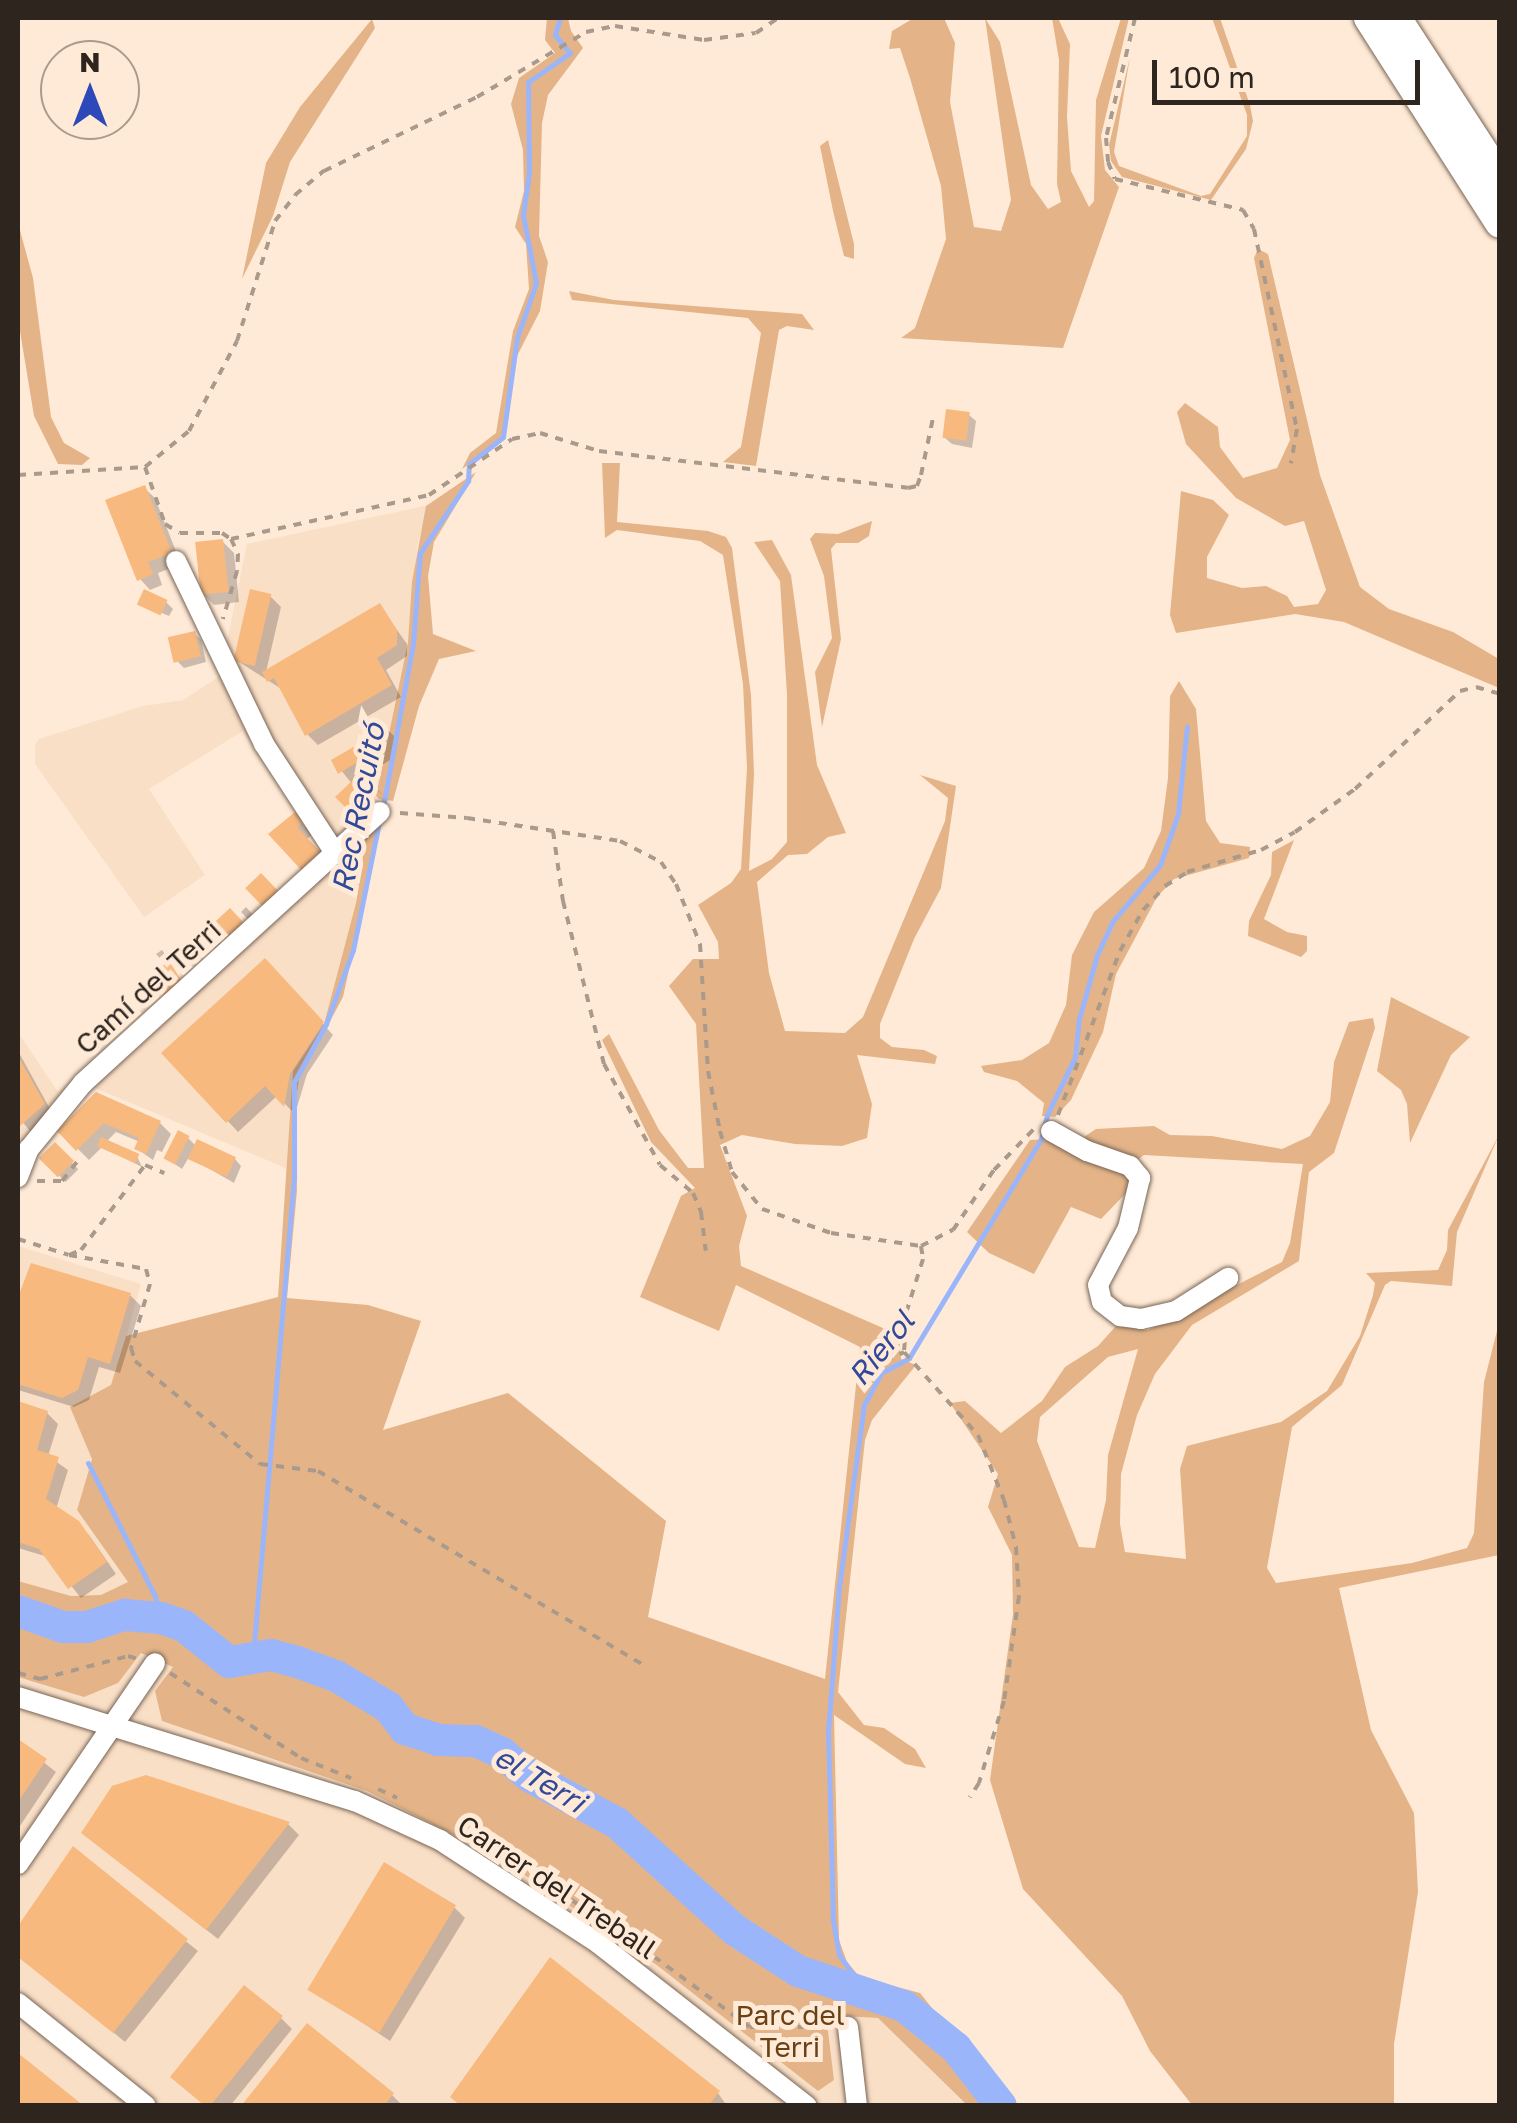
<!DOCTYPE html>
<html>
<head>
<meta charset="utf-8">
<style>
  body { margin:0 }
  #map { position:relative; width:1517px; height:2123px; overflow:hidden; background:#ffead7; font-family:"Golos Text",sans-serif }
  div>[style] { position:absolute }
  .built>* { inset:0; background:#fadfc7 }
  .green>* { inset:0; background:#e4b488 }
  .shadow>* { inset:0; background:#0003; transform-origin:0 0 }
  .stream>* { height:5px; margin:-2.5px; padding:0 2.5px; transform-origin:2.5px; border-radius:2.5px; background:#9bb5fb }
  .river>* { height:32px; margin:-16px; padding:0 16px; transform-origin:16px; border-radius:16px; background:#9bb5fb }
  .building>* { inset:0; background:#f8b97f; transform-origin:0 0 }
  .path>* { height:4px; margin-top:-2px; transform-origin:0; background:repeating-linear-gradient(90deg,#aa9a8c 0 8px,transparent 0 16px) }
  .roads { filter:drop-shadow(0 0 2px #786555) drop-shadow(0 0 2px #786555) }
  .minor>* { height:20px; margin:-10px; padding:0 10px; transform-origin:10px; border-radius:10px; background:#fff }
  .highway>* { height:30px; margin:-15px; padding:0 15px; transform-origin:15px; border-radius:15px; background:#fff }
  span { translate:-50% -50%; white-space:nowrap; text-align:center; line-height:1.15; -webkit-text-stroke:10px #ffead7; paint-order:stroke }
  .street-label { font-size:28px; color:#2d251e }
  .park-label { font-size:28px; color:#694115 }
  .water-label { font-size:30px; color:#314999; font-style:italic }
  .frame { position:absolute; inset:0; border:20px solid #2d251e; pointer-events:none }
  .north { position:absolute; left:40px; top:40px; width:100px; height:100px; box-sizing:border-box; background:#ffead7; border:2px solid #ab9b8d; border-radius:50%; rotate:0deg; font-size:28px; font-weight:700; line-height:40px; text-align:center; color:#2d251e }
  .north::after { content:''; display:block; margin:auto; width:35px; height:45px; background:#2d48b8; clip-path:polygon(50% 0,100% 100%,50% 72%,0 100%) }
  .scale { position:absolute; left:1152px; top:60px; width:268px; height:45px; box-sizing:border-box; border:5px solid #2d251e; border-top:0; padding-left:12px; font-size:30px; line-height:35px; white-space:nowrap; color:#2d251e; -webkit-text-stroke:8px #ffead7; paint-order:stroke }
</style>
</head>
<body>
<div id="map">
  <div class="built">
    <div style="clip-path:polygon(429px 505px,418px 542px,408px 642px,376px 795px,380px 812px,366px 837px,356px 903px,324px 1024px,293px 1071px,288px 1169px,83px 1083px,18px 1177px,18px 1032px,58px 1092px,326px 853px,243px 731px,149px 789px,205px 875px,144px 917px,35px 764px,35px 745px,39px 739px,143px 706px,183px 700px,220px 676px,247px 544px)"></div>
    <div style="clip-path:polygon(18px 1246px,141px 1284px,77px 1510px,125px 1571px,157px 1658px,825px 2014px,878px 2018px,967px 2105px,18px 2105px)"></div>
  </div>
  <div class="green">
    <div style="clip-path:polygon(547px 18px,568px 18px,571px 31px,583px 48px,548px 95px,542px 123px,539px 236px,548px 262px,540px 311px,517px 356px,504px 439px,462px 469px,470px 453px,496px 433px,513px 331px,529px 289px,526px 244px,515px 227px,524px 191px,523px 150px,511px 104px,519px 78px,555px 53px,545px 40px)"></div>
    <div style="clip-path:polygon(914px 18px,944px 18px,955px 43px,950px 102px,974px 227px,1001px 231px,1011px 200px,985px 18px,1000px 42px,1031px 185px,1048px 209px,1061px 202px,1057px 184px,1059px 60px,1052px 18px,1058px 18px,1070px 44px,1067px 117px,1071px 171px,1089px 207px,1094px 201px,1096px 100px,1121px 18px,1129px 18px,1101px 136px,1105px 170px,1119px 187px,1063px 348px,901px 338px,915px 328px,946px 239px,941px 186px,910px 78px,900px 48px,889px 49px,892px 31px)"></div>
    <div style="clip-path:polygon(1212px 18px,1220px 18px,1250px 105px,1253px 121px,1246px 149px,1211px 200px,1122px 177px,1111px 161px,1109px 145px,1130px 57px,1114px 152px,1119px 166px,1201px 196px,1210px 194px,1247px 136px,1247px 115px)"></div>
    <div style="clip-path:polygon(372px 19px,375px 28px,290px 162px,273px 216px,242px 279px,266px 163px,300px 107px)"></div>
    <div style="clip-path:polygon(828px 140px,854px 244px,854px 259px,844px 256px,833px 211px,820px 146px)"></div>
    <div style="clip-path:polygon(18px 223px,33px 278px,51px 417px,64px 443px,90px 458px,82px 465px,58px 464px,34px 416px,18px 319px)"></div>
    <div style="clip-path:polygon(1258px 249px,1268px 254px,1320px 475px,1360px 587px,1389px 609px,1453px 632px,1499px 659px,1499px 688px,1344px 622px,1295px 614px,1176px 633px,1170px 615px,1181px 491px,1213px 500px,1229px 515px,1207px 557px,1207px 578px,1242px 588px,1266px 586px,1287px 596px,1294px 607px,1318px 604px,1326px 590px,1304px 521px,1285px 526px,1236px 498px,1186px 444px,1177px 412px,1185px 403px,1218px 427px,1220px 447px,1243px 478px,1277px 468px,1290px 440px,1254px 258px)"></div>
    <div style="clip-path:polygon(569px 291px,614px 300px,802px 314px,814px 330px,787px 326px,779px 330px,756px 466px,723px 462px,741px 447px,761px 333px,748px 318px,572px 300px)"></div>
    <div style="clip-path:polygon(602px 463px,620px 463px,617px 522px,708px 531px,726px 537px,732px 548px,751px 695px,754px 774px,749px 871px,772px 859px,787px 842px,787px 695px,780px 581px,754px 542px,772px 540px,791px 575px,817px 765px,846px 833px,828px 837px,807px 854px,788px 855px,757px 882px,769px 973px,785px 1031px,845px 1033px,863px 1017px,945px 821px,948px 798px,920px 775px,956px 786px,941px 888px,914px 939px,880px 1024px,880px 1038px,892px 1047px,924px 1050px,937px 1056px,935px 1064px,857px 1055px,872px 1104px,867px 1138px,842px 1146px,795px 1144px,742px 1135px,720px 1145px,747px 1216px,739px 1246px,741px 1266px,899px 1335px,901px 1359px,916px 1365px,872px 1420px,865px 1440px,838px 1692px,864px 1725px,884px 1728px,915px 1749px,926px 1768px,905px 1764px,834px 1715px,839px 1940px,847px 1962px,860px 1977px,920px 1993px,1009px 2105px,967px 2105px,878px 2018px,826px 2015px,834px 2080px,818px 2091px,658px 1966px,498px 1857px,367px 1791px,162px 1721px,155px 1691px,173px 1667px,141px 1653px,118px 1683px,84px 1697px,18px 1677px,18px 1581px,71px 1596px,101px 1595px,128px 1582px,77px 1510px,92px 1459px,70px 1407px,111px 1385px,126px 1336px,278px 1297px,293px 1071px,324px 1024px,356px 903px,366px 837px,381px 824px,343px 997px,299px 1079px,295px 1106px,297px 1191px,287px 1298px,368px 1305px,421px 1321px,383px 1430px,508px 1393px,666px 1521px,648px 1617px,825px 1679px,860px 1347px,736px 1285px,719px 1331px,640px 1297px,681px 1196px,695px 1188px,651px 1142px,602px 1040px,609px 1034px,659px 1130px,688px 1168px,704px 1168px,696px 1024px,669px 986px,693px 959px,719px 959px,718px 942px,698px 905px,731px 883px,741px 869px,747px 768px,743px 684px,723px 555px,700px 541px,617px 530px,605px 538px)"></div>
    <div style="clip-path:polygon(476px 472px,434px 542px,428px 576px,433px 634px,476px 651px,439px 659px,419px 706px,393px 801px,379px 799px,376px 796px,408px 642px,412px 582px,426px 506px)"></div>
    <div style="clip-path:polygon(872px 521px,869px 536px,858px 543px,836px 543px,831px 549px,841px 639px,822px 727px,815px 672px,832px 638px,824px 576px,810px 539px,815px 533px,838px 534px)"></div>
    <div style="clip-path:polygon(1179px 681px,1196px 709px,1206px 821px,1220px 843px,1250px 847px,1249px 858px,1174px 879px,1157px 897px,1116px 974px,1103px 1032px,1071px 1100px,1055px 1117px,1042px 1116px,1044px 1103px,1017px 1081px,984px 1072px,981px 1066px,1022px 1060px,1049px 1043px,1066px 1005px,1072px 955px,1094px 912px,1144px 868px,1161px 831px,1168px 778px,1170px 696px)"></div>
    <div style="clip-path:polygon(1294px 840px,1264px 919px,1287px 932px,1307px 936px,1307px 951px,1301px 957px,1248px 936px,1249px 921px,1271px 875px,1272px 852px)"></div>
    <div style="clip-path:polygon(1391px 997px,1470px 1037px,1451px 1055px,1410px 1143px,1407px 1104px,1401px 1090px,1377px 1071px)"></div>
    <div style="clip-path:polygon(evenodd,1373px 1018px,1375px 1028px,1334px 1153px,1309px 1172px,1299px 1261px,1192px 1325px,1155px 1374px,1137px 1415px,1121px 1474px,1120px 1524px,1125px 1552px,1186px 1559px,1180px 1469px,1187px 1446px,1281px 1422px,1327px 1391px,1360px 1336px,1373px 1295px,1375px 1283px,1366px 1273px,1438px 1270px,1447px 1250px,1448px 1230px,1499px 1135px,1457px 1232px,1452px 1286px,1391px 1281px,1385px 1285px,1342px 1385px,1292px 1427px,1267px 1568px,1276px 1583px,1412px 1563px,1467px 1548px,1474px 1533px,1484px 1382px,1499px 1323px,1499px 1555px,1339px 1588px,1371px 1730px,1414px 1813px,1418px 1892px,1394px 2044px,1394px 2105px,1192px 2105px,1150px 2051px,1122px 1996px,1023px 1889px,990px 1780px,1013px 1614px,1012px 1555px,988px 1507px,998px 1474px,950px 1403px,965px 1401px,1001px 1433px,1042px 1401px,1065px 1367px,1098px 1346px,1116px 1326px,1148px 1330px,1282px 1262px,1290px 1243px,1303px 1164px,1144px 1155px,1136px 1161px,1101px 1151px,1084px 1137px,1096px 1129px,1154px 1126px,1170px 1135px,1212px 1136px,1282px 1149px,1310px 1136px,1330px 1102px,1334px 1062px,1349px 1022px,1373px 1018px,1138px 1349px,1108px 1455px,1106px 1500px,1095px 1548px,1079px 1547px,1037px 1441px,1040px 1417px,1108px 1357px,1138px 1349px)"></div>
    <div style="clip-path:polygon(1049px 1139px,1132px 1177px,1127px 1192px,1101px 1219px,1071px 1207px,1034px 1274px,989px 1253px,967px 1232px,1030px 1140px)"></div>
  </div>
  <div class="shadow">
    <div style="clip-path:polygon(969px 415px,976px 421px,972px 448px,952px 444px,945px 438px)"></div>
    <div style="clip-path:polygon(144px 488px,155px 498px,181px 564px,158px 573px,162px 585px,150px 590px,140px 579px)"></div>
    <div style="clip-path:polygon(223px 542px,234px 553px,239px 602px,214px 605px,203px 594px)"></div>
    <div style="clip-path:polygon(270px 596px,281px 607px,266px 672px,380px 606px,407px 644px,407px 656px,386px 670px,401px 697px,318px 745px,307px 734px,283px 690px,236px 660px)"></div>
    <div style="clip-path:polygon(166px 602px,173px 609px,169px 616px,140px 604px)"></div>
    <div style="clip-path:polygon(194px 633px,201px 640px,206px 662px,184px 668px,177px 661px)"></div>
    <div style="clip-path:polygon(388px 730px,398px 740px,395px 757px,364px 776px,384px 796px,361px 777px,353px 782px,384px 812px,366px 824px,339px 797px,352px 784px,334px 761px)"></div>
    <div style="clip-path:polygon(295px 816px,313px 834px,306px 840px,333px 868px,318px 883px,271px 834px)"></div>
    <div style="clip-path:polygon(246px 907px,256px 918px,252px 923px,241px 912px)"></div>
    <div style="left:212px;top:933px;width:18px;height:9px;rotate:49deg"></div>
    <div style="clip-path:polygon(162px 950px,171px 962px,168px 964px,187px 989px,156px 954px)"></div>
    <div style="clip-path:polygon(276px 972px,333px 1035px,307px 1074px,295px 1114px,277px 1096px,238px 1132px,164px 1053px)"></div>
    <div style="clip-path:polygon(18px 1051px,54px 1116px,33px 1135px,18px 1116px)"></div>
    <div style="clip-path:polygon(96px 1095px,160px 1123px,171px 1134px,162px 1152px,157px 1150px,153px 1160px,137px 1149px,140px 1142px,116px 1132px,106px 1142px,137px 1156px,142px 1167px,102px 1147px,89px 1160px,60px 1131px)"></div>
    <div style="clip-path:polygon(188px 1138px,196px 1146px,235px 1159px,241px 1166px,234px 1183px,189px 1157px,182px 1169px,166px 1158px)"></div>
    <div style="left:55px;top:1146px;width:33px;height:18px;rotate:45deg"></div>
    <div style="clip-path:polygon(130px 1295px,141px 1306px,120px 1373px,99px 1367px,89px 1400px,74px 1407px,18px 1390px,18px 1300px)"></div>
    <div style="clip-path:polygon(18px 1404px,47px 1413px,58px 1424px,48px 1456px,68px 1470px,56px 1509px,89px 1535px,116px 1574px,81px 1598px,48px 1557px,18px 1548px)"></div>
    <div style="clip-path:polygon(18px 1742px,56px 1772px,18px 1829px)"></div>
    <div style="clip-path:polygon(288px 1824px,299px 1835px,218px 1939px,84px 1833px)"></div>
    <div style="clip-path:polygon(73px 1850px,198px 1951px,125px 2042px,21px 1956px,18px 1931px)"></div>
    <div style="clip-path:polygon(454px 1907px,465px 1918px,390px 2041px,310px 1988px)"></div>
    <div style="clip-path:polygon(281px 2018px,292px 2029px,230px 2106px,206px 2106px)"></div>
    <div style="clip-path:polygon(308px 2027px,392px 2095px,403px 2106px,244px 2106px)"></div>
    <div style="clip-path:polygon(718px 2093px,727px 2106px,462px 2106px)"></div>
  </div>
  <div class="stream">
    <div style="left:383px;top:807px;width:167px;rotate:-79.6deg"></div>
    <div style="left:413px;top:643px;width:90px;rotate:-85.6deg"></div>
    <div style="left:420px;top:553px;width:87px;rotate:-56.3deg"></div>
    <div style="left:468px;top:481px;width:17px;rotate:-87deg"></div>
    <div style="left:469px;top:464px;width:43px;rotate:-38.5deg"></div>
    <div style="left:503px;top:437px;width:100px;rotate:-82deg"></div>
    <div style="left:517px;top:338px;width:58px;rotate:-70.9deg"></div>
    <div style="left:536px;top:283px;width:69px;rotate:-100.8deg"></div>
    <div style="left:523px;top:215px;width:42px;rotate:-81.9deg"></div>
    <div style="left:529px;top:173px;width:91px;rotate:-90.6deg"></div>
    <div style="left:528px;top:82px;width:51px;rotate:-34.6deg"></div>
    <div style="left:570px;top:53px;width:23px;rotate:-130deg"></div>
    <div style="left:555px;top:35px;width:18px;rotate:-74deg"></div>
    <div style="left:88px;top:1463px;width:149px;rotate:63.3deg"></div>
    <div style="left:155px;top:1596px;width:23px;rotate:75deg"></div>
    <div style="left:253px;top:1655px;width:478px;rotate:-85.1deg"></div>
    <div style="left:294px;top:1179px;width:97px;rotate:-90deg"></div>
    <div style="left:294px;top:1082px;width:66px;rotate:-61.1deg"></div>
    <div style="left:326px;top:1024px;width:79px;rotate:-70deg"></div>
    <div style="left:353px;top:950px;width:131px;rotate:-78.5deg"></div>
    <div style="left:865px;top:1991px;width:44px;rotate:-125.8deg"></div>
    <div style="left:839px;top:1955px;width:35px;rotate:-100deg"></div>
    <div style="left:833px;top:1921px;width:188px;rotate:-91.5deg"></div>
    <div style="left:828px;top:1733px;width:146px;rotate:-85.7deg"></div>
    <div style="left:839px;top:1587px;width:184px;rotate:-82.2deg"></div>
    <div style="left:864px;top:1405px;width:36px;rotate:-62deg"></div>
    <div style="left:881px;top:1373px;width:32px;rotate:-28deg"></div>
    <div style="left:909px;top:1358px;width:256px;rotate:-58.9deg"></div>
    <div style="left:1041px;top:1139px;width:25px;rotate:-76deg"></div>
    <div style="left:1047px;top:1115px;width:64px;rotate:-64.2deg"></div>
    <div style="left:1075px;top:1057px;width:38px;rotate:-84deg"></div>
    <div style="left:1079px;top:1019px;width:66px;rotate:-74.3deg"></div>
    <div style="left:1097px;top:955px;width:38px;rotate:-65deg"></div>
    <div style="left:1113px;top:921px;width:73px;rotate:-50deg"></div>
    <div style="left:1160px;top:865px;width:54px;rotate:-70.6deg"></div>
    <div style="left:1178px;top:814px;width:88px;rotate:-84.2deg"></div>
  </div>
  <div class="river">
    <div style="left:18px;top:1611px;width:48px;rotate:19.6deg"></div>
    <div style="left:63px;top:1627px;width:24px"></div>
    <div style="left:87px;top:1627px;width:40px;rotate:-18deg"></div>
    <div style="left:125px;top:1615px;width:36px;rotate:5deg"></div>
    <div style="left:161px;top:1618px;width:24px;rotate:19deg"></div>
    <div style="left:184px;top:1626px;width:58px;rotate:38.7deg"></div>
    <div style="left:229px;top:1662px;width:43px;rotate:-9.5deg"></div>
    <div style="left:271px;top:1655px;width:30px;rotate:15deg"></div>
    <div style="left:300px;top:1663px;width:38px;rotate:20deg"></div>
    <div style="left:336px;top:1676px;width:61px;rotate:30.8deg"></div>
    <div style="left:388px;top:1707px;width:28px;rotate:52deg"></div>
    <div style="left:405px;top:1729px;width:35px;rotate:18deg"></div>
    <div style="left:438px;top:1740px;width:38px;rotate:2deg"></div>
    <div style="left:476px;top:1741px;width:29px;rotate:25deg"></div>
    <div style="left:502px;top:1753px;width:35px;rotate:40deg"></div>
    <div style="left:529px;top:1776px;width:100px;rotate:28.1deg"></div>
    <div style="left:617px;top:1823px;width:159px;rotate:42.2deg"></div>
    <div style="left:735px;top:1930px;width:75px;rotate:33.1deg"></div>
    <div style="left:798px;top:1971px;width:112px;rotate:18.3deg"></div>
    <div style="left:904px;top:2006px;width:67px;rotate:38.9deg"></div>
    <div style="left:956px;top:2048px;width:73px;rotate:52.2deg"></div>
  </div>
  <div class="building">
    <div style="left:946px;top:409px;width:24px;height:29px;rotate:7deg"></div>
    <div style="clip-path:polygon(145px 485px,172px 553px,148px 562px,153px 574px,137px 581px,105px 500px)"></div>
    <div style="left:223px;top:539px;width:53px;height:28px;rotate:84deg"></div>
    <div style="left:144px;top:589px;width:26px;height:17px;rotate:25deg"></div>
    <div style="left:250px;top:589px;width:22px;height:74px;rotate:13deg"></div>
    <div style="clip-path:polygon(380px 603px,397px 630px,397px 645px,377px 658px,392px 685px,305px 736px,274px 678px,267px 682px,262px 672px)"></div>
    <div style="left:195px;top:631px;width:26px;height:28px;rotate:77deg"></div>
    <div style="clip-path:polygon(388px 727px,384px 746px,338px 774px,331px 760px)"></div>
    <div style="clip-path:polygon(354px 779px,375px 800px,353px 815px,335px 797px)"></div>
    <div style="clip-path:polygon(295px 812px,304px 821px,297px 827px,324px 856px,305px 874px,268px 834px)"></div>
    <div style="left:261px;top:873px;width:28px;height:22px;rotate:46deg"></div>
    <div style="left:230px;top:908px;width:22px;height:25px;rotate:47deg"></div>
    <div style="clip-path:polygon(265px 958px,324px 1022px,290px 1074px,284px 1107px,265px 1086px,226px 1123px,161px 1053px)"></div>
    <div style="clip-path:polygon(169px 961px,182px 981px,165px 996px,149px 975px)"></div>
    <div style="clip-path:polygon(18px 1056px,45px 1104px,20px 1126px,18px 1121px)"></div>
    <div style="clip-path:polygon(96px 1092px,161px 1121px,146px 1154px,134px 1149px,139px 1138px,104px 1123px,76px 1151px,57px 1131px)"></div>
    <div style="left:178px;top:1130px;width:13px;height:32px;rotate:27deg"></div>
    <div style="left:101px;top:1137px;width:42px;height:10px;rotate:24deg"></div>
    <div style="left:197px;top:1139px;width:43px;height:22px;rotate:25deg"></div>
    <div style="left:55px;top:1142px;width:27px;height:23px;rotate:45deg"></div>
    <div style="clip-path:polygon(31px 1263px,131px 1293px,110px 1364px,88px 1357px,78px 1390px,62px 1398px,18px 1384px,18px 1297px)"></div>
    <div style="clip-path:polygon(18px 1401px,48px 1411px,37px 1450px,59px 1457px,46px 1499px,79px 1521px,107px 1562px,68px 1589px,39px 1549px,18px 1542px)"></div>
    <div style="clip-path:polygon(18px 1739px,47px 1759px,18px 1802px)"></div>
    <div style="clip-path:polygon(146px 1775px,290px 1822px,206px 1930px,81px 1833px,112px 1786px)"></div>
    <div style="clip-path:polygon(73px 1846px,188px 1939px,113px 2033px,18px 1957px,18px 1926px)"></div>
    <div style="left:384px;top:1862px;width:84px;height:149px;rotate:31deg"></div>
    <div style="clip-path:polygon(550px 1957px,720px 2091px,708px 2106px,461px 2106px,450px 2097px)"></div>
    <div style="clip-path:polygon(244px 1985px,283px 2016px,210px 2106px,205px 2106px,170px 2077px)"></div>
    <div style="clip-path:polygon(307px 2023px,394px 2093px,384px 2106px,241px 2106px)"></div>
    <div style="clip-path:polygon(18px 2053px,38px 2069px,84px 2106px,18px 2106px)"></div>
  </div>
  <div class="path">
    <div style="left:1135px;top:18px;width:123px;rotate:103.6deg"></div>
    <div style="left:1106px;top:138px;width:24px;rotate:85deg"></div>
    <div style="left:1108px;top:162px;width:18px;rotate:68deg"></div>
    <div style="left:1115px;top:179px;width:132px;rotate:13.6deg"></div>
    <div style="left:1243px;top:210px;width:22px;rotate:60deg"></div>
    <div style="left:1254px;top:229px;width:205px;rotate:77.9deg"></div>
    <div style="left:1297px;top:429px;width:35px;rotate:100deg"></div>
    <div style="left:145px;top:467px;width:60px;rotate:70.7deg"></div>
    <div style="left:165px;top:524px;width:17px;rotate:31deg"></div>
    <div style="left:180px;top:533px;width:42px"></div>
    <div style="left:222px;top:533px;width:11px;rotate:34deg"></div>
    <div style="left:231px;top:539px;width:17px;rotate:65deg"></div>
    <div style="left:238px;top:554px;width:17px;rotate:93deg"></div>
    <div style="left:237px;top:571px;width:50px;rotate:106.3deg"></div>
    <div style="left:18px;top:475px;width:127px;rotate:-3.6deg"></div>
    <div style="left:145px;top:467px;width:57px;rotate:-39.3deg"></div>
    <div style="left:189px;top:431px;width:102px;rotate:-61.9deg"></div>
    <div style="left:237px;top:341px;width:126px;rotate:-72.4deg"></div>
    <div style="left:275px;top:221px;width:33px;rotate:-52deg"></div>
    <div style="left:295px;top:195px;width:38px;rotate:-40deg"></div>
    <div style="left:324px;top:171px;width:170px;rotate:-25.8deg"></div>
    <div style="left:477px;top:97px;width:127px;rotate:-30.8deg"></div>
    <div style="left:586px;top:32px;width:30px;rotate:-12deg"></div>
    <div style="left:615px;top:26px;width:90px;rotate:8.9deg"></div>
    <div style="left:704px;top:40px;width:52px;rotate:-7.7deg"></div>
    <div style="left:756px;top:33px;width:27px;rotate:-34deg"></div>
    <div style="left:231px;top:539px;width:203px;rotate:-12.5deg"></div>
    <div style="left:429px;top:495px;width:100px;rotate:-34deg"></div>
    <div style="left:512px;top:439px;width:29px;rotate:-12deg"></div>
    <div style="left:540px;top:433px;width:62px;rotate:17deg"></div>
    <div style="left:599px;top:451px;width:311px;rotate:6.8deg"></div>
    <div style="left:908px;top:488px;width:9px;rotate:-13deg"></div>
    <div style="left:917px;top:486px;width:12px;rotate:-70deg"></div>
    <div style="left:921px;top:475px;width:58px;rotate:-78.1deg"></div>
    <div style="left:400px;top:813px;width:67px;rotate:4.3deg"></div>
    <div style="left:467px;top:818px;width:155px;rotate:8.5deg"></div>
    <div style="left:620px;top:841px;width:46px;rotate:27.1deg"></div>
    <div style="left:661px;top:862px;width:27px;rotate:56deg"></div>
    <div style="left:676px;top:884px;width:65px;rotate:68.2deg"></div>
    <div style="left:700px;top:944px;width:127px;rotate:86.4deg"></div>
    <div style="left:708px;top:1071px;width:61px;rotate:78.7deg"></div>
    <div style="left:720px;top:1131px;width:43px;rotate:73.7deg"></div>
    <div style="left:732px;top:1172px;width:48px;rotate:51deg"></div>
    <div style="left:762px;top:1209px;width:73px;rotate:19.2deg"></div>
    <div style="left:831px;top:1233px;width:91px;rotate:8.2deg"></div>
    <div style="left:921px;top:1246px;width:36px;rotate:-27deg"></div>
    <div style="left:953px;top:1230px;width:73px;rotate:-55.7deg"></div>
    <div style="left:994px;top:1170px;width:57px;rotate:-45.7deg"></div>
    <div style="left:553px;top:831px;width:71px;rotate:81.9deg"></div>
    <div style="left:563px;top:901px;width:168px;rotate:75.9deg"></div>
    <div style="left:604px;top:1064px;width:115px;rotate:61deg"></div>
    <div style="left:660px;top:1165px;width:43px;rotate:40.3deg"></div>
    <div style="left:693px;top:1193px;width:21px;rotate:67deg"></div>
    <div style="left:701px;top:1212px;width:39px;rotate:83deg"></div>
    <div style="left:1058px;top:1115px;width:175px;rotate:-69.3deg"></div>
    <div style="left:1120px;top:951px;width:47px;rotate:-60.7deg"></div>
    <div style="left:1143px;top:910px;width:33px;rotate:-47deg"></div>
    <div style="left:1165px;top:886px;width:26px;rotate:-32deg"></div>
    <div style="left:1187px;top:872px;width:77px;rotate:-16.6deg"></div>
    <div style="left:1261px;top:850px;width:38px;rotate:-28deg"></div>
    <div style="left:1295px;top:832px;width:74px;rotate:-35.6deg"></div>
    <div style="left:1355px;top:789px;width:144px;rotate:-43deg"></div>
    <div style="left:1460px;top:691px;width:16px;rotate:-14deg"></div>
    <div style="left:1476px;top:687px;width:25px;rotate:16deg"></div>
    <div style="left:37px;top:1181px;width:25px"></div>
    <div style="left:62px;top:1181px;width:31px;rotate:-52deg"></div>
    <div style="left:18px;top:1239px;width:53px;rotate:17.4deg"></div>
    <div style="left:69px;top:1255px;width:13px;rotate:-23deg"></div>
    <div style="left:81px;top:1250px;width:106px;rotate:-53deg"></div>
    <div style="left:145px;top:1165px;width:21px;rotate:23deg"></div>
    <div style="left:921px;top:1246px;width:13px;rotate:81deg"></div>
    <div style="left:923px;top:1259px;width:53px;rotate:107.4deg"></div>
    <div style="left:907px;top:1310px;width:42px;rotate:94.1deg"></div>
    <div style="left:904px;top:1352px;width:111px;rotate:48.3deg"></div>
    <div style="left:978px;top:1435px;width:70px;rotate:68.2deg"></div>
    <div style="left:1004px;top:1500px;width:49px;rotate:75.7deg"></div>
    <div style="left:1016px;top:1547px;width:49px;rotate:86.5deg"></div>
    <div style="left:1019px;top:1596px;width:106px;rotate:98.1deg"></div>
    <div style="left:1004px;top:1701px;width:86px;rotate:107deg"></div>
    <div style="left:979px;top:1783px;width:17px;rotate:123deg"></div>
    <div style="left:69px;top:1255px;width:78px;rotate:10.3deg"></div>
    <div style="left:146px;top:1269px;width:16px;rotate:75deg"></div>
    <div style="left:150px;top:1284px;width:67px;rotate:106.5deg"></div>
    <div style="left:131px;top:1348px;width:14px;rotate:73deg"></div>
    <div style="left:135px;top:1361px;width:162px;rotate:39.5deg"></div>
    <div style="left:260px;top:1464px;width:58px;rotate:6.9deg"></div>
    <div style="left:318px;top:1471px;width:384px;rotate:30.8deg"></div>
    <div style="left:885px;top:1361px;width:21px;rotate:-25deg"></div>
    <div style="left:18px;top:1673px;width:23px;rotate:15deg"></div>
    <div style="left:40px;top:1679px;width:91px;rotate:-14.6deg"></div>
    <div style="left:128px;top:1656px;width:10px;rotate:17deg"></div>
    <div style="left:170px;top:1673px;width:156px;rotate:33deg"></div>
    <div style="left:301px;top:1758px;width:54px;rotate:21.8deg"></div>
    <div style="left:378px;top:1789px;width:21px;rotate:25deg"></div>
    <div style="left:463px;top:1831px;width:180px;rotate:32.5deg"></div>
    <div style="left:615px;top:1928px;width:167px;rotate:36.3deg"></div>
    <div style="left:750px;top:2027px;width:78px"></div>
  </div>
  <div class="roads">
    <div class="minor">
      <div style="left:176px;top:561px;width:203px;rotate:64.3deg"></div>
      <div style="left:264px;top:744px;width:130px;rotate:56.9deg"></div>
      <div style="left:1051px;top:1131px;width:41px;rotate:29.1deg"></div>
      <div style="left:1087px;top:1151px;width:46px;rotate:19.2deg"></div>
      <div style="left:1130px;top:1166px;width:16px;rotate:50deg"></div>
      <div style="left:1140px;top:1178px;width:51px;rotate:103.5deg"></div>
      <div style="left:1128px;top:1228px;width:64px;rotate:117.8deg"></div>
      <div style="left:1098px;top:1285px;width:17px;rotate:77deg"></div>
      <div style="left:1102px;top:1302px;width:23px;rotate:38deg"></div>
      <div style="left:1120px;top:1316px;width:21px;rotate:8deg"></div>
      <div style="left:1141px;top:1319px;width:36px;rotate:-13deg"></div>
      <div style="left:1176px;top:1311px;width:62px;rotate:-32.4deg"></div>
      <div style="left:18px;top:1177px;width:30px;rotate:-69deg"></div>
      <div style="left:29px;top:1149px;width:85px;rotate:-50.7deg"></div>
      <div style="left:83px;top:1083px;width:402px;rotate:-42.4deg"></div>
      <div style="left:18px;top:1697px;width:353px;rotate:17.2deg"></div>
      <div style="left:355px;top:1801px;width:94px;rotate:24.6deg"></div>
      <div style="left:440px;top:1840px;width:189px;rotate:33.1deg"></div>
      <div style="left:598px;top:1943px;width:265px;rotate:38deg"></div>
      <div style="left:18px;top:1864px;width:243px;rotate:-55.7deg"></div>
      <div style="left:18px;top:2003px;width:164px;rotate:38.8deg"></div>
      <div style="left:848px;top:2027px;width:80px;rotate:83.5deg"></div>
    </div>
    <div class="highway">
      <div style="left:1369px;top:18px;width:243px;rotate:57.4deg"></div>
      <div style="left:1396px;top:18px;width:191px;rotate:57deg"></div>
    </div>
  </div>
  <div class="street-label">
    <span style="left:148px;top:987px;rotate:-42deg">Camí del Terri</span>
    <span style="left:557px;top:1887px;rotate:34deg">Carrer del Treball</span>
  </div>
  <div class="park-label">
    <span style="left:790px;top:2031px">Parc del<br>Terri</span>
  </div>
  <div class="water-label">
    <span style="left:358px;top:808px;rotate:-79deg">Rec Recuitó</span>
    <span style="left:881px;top:1348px;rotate:-51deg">Rierol</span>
    <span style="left:540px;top:1779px;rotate:31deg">el Terri</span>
  </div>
  <div class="frame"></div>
  <div class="north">N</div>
  <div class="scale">100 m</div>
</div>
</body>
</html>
